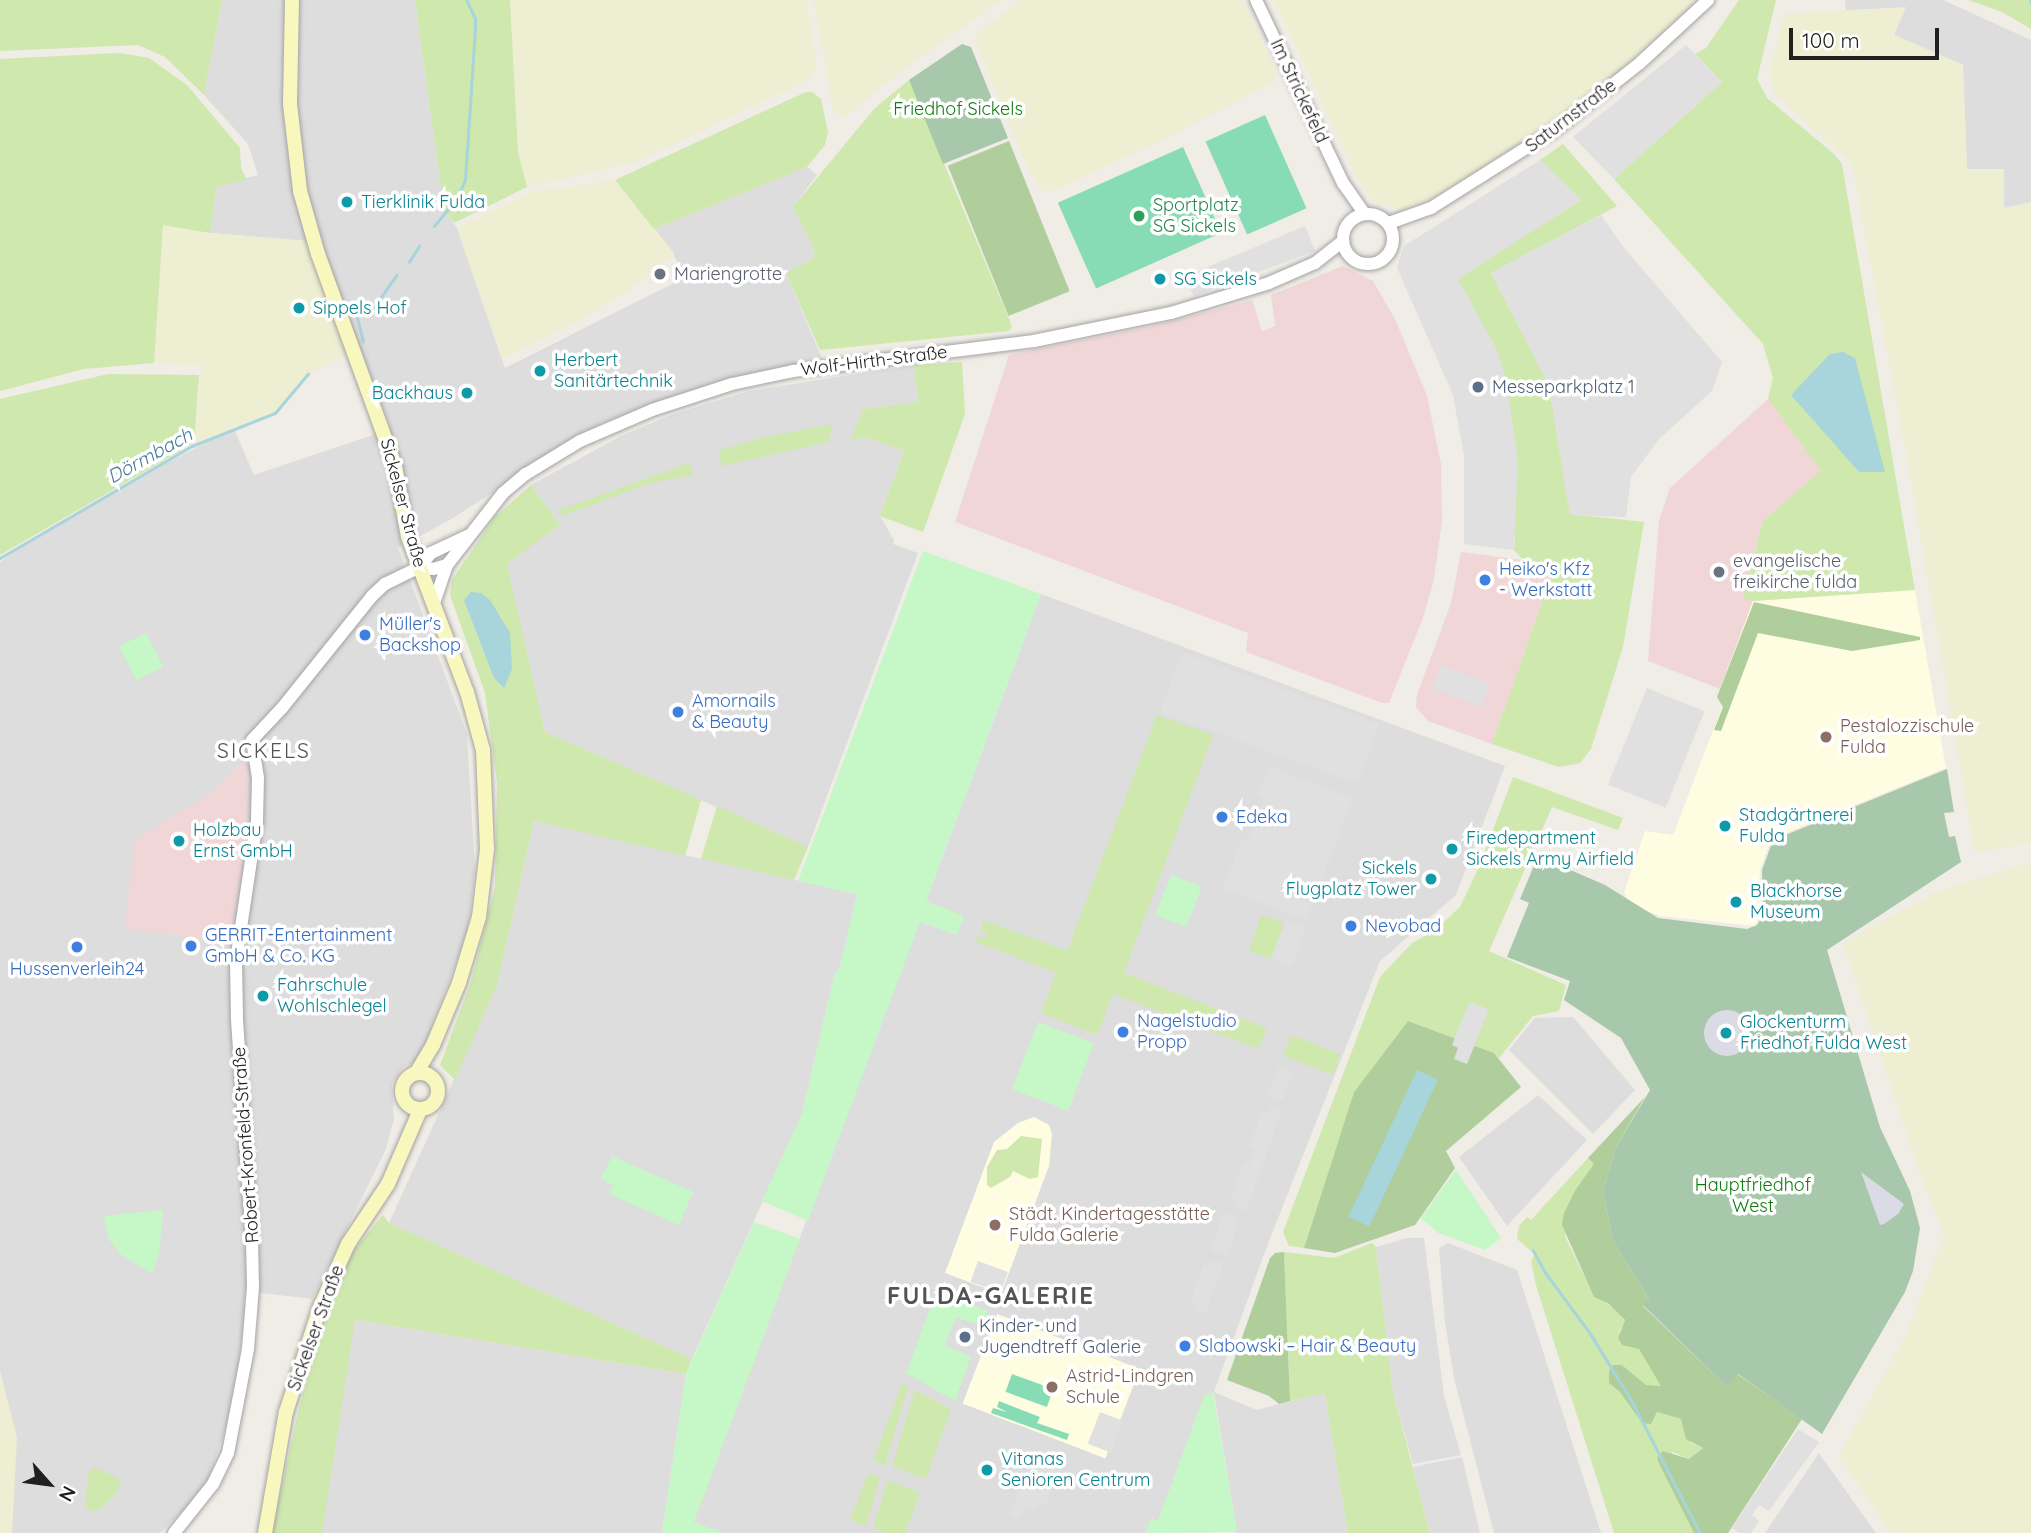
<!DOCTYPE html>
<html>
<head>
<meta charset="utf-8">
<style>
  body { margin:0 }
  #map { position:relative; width:2031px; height:1533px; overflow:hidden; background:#f0ece6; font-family:Quicksand,sans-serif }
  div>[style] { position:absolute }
  .residential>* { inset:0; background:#dedddd }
  .commercial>* { inset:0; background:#f0d6d7 }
  .education>* { inset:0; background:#fefce1; transform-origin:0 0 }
  .farmland>* { inset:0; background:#eeeed2 }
  .grass>* { inset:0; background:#cfe8ae; transform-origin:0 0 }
  .forest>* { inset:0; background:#afce9c; transform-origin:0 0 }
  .cemetery>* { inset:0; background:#a8c8ab }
  .park>* { inset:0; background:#c5f8c6; transform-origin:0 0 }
  .pitch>* { inset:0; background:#87dcb5; transform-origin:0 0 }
  .parking>* { inset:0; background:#e0e0e0; transform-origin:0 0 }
  .plaza>* { inset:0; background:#dbdbe6 }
  .round { border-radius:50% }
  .water>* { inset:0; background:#a8d4dc; transform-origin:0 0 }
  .stream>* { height:2.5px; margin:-1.25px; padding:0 1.25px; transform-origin:1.25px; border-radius:1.25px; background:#a8d4dc }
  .roads { filter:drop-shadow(0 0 2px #a4a4a4) drop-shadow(0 0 2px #a4a4a4) }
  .tertiary>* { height:12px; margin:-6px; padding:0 6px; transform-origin:6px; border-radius:6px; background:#fff }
  .tertiary>.ring { margin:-6px; padding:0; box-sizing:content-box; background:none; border:12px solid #fff; border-radius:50% }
  .secondary>* { height:14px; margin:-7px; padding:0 7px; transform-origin:7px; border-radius:7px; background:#f8f7bd }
  .secondary>.ring { margin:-7px; padding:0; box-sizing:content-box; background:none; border:14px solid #f8f7bd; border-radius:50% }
  .dots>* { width:19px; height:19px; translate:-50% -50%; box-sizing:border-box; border:4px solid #fff; border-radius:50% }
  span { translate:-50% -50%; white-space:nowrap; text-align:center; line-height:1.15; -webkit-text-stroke:7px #fff; paint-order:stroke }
  .street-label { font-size:18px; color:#202020 }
  .park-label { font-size:18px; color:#0f7c10 }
  .culture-label { font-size:18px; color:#0d838f }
  .left { translate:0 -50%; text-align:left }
  .right { translate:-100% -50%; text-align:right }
  .leisure-label { font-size:18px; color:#27864d }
  .worship-label { font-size:18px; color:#5b616d }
  .service-label { font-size:18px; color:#4e5e75 }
  .shop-label { font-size:18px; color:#366cbe }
  .education-label { font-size:18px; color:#785e54 }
  .water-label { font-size:19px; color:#48789d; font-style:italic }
  .quarter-label { font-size:21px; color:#535353; letter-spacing:2px }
  .district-label { font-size:24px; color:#535353; font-weight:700; letter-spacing:2px }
  .north { position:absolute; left:14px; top:1449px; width:70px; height:70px; -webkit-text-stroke:5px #fff; paint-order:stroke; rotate:118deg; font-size:19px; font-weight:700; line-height:28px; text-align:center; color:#202020 }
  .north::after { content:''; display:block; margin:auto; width:24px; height:32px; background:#202020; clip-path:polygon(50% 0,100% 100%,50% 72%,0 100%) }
  .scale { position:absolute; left:1789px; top:28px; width:150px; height:32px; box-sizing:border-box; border:4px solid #202020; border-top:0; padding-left:9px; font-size:21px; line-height:24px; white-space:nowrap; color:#202020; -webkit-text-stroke:5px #fff; paint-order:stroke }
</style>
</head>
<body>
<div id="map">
  <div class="residential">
    <div style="clip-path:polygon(222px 0,415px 0,444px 210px,457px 228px,505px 368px,688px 276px,654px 229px,807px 167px,817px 175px,793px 207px,815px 251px,813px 259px,786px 273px,823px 361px,663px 399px,596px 426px,453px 518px,398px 548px,467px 734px,475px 870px,468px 930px,426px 1042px,415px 1062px,403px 1067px,392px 1083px,394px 1119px,386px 1149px,312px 1299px,245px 1291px,245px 1316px,232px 1409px,207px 1483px,194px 1500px,160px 1533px,0 1533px,0 562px,29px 541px,158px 467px,234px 429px,254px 475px,391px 429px,318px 242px,210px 233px,217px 186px,258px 175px,248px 144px,204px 95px)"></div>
    <div style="clip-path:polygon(1845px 0,1943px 0,2031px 40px,2031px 202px,2004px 208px,1967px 169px,1963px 65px,1894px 35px,1905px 8px,1846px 10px)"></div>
    <div style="clip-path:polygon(914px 365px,918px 402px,863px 409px,851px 440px,865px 437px,904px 451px,880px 516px,894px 540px,893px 544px,918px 553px,808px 847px,545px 732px,506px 564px,560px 525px,531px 485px,621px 436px,674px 414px,749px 391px)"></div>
    <div style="clip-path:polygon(1041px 594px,1505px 766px,1456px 895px,1380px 961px,1269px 1241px,1214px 1392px,1257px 1410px,1325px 1392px,1348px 1533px,1234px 1533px,1237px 1532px,1214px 1393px,1180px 1462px,1158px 1521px,1151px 1519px,1146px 1533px,721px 1533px,693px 1523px)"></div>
    <div style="clip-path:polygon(534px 821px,857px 894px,839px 972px,835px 972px,802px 1114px,692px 1359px,389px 1223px,497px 985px)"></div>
    <div style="clip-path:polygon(1573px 1017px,1635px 1090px,1593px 1134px,1509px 1050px,1535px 1018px)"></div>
    <div style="clip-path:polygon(1538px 1095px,1587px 1140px,1507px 1226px,1459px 1157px)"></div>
    <div style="clip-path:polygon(1407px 1238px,1424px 1238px,1444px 1396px,1461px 1455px,1413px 1464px,1393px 1392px,1376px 1247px)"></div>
    <div style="clip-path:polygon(1448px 1243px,1517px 1270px,1601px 1533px,1494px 1533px,1454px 1378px,1445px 1322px,1439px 1248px)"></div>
    <div style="clip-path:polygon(354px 1320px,686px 1374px,662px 1533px,321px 1533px)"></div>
    <div style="clip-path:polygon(1819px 1453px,1876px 1533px,1765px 1533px)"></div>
    <div style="clip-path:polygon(1462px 1457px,1480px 1533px,1430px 1533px,1413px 1467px)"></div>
  </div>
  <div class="commercial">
    <div style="clip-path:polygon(1343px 266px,1373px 281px,1395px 319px,1427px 396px,1441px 464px,1442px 521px,1434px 579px,1424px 615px,1389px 703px,1382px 703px,1246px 652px,1248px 633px,955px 522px,1009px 355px,1153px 326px,1252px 300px,1262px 331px,1275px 326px,1271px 295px)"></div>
    <div style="clip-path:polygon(1768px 399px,1822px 472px,1763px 521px,1743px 598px,1753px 601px,1720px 689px,1648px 661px,1659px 521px,1670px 488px)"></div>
    <div style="clip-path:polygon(1461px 552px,1523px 560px,1553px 571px,1492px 744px,1428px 721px,1416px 707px,1417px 695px,1451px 603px)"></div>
    <div style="clip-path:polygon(240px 763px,248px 767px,247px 844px,229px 942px,125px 929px,135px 839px,213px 792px)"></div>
  </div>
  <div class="education">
    <div style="clip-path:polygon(1915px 590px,1946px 768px,1771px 839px,1760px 870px,1761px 915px,1755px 926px,1661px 916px,1629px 904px,1624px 892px,1645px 831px,1673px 835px,1722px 707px,1720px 689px,1753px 601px)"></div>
    <div style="clip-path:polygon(1034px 1117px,1049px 1125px,1052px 1134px,1049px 1166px,1001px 1294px,945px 1273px,994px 1142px,1018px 1123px)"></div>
    <div style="left:997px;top:1314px;width:153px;height:96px;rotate:21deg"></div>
  </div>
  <div class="farmland">
    <div style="clip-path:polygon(510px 0,806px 0,817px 66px,811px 77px,800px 84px,636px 162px,527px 187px,518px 152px)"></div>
    <div style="clip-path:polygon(814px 0,1002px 0,908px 66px,845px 117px,838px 116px,833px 109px)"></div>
    <div style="clip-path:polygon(1022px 0,1243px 0,1271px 60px,1276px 75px,1274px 82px,1158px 142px,1053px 191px,1041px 190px,1028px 169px,975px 40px,979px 31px)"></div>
    <div style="clip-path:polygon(1274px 0,1696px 0,1635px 57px,1555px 121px,1446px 192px,1404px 210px,1377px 203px,1361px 187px)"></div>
    <div style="clip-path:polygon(1906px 7px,1894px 35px,1963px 65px,1967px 169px,2004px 169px,2004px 208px,2031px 202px,2031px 843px,1975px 853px,1909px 469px,1852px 164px,1775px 95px,1769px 74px,1785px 14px)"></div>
    <div style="clip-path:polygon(615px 180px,675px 254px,629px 290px,583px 319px,502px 359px,457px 228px,531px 192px)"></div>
    <div style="clip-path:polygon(163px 225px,210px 233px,308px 241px,346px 353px,309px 375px,278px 411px,195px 443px,201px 366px,154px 363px)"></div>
    <div style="clip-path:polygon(2031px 862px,2031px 1533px,1891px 1533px,1839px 1456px,1908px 1331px,1944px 1235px,1920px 1174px,1843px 943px,1934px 893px)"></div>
    <div style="clip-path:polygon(0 1371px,17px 1437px,12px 1533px,0 1533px)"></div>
  </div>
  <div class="grass">
    <div style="clip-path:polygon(0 0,222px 0,204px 95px,165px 57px,138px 45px,0 51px)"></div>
    <div style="clip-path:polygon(415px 0,510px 0,518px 152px,527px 187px,454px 223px,444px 210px)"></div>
    <div style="clip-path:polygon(1739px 0,1776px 0,1757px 79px,1767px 98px,1833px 153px,1842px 164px,1915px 590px,1753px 601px,1743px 599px,1763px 521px,1821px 471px,1768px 399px,1773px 378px,1763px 344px,1614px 179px,1722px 82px,1695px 54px,1706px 48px)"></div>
    <div style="clip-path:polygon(1968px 0,2031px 0,2031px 29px,2002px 12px)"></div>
    <div style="clip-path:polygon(119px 53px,149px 58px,187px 85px,240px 148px,241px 168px,247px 180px,217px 186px,210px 233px,163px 225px,154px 363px,84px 369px,0 391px,0 59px)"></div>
    <div style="clip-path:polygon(909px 80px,1012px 326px,1009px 331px,820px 350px,786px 273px,813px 259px,815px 251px,793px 207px,875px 108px)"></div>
    <div style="clip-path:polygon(806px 92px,812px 92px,821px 99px,828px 132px,825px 145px,807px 167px,654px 229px,615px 180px)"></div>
    <div style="clip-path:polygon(1563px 144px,1617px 206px,1491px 273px,1549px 385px,1570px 514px,1644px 522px,1623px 647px,1591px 749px,1580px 763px,1559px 767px,1492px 744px,1553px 571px,1523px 560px,1514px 550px,1515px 540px,1457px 279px,1581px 200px,1540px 160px)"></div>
    <div style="clip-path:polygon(962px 362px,965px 414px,923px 532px,880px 516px,904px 451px,865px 437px,850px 440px,863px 409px,918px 402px,914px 365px)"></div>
    <div style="clip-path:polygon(108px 374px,199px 375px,194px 443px,0 555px,0 399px)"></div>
    <div style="clip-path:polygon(833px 424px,828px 442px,722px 466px,718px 451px,759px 438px)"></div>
    <div style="clip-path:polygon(689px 463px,693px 475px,651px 483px,565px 515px,556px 511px)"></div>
    <div style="clip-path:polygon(531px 485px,560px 525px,507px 564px,545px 732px,701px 800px,685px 856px,534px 821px,497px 985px,455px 1080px,440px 1065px,471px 982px,495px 887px,497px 782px,485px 693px,450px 595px,452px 580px,494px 518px)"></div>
    <div style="clip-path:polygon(1157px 715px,1213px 735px,1124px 973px,1267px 1028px,1259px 1049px,1113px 994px,1097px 1035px,1041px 1013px,1056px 973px,976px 942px,978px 936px,985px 938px,987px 933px,980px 930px,984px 920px,1067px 951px)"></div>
    <div style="clip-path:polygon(1513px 777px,1623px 818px,1618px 830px,1552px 807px,1489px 951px,1566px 985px,1559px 1011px,1533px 1016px,1499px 1058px,1494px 1053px,1408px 1021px,1354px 1092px,1304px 1248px,1289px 1246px,1283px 1232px,1380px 977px,1412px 943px,1433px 932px,1460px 907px,1478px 869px)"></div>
    <div style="clip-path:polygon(717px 806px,808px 847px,794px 880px,701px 859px)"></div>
    <div style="left:1261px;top:915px;width:24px;height:38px;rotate:19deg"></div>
    <div style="left:1291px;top:1035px;width:53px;height:22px;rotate:21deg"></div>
    <div style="clip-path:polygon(1021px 1136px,1042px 1139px,1038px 1177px,1030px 1179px,1013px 1171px,1010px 1177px,991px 1188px,987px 1185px,987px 1167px,997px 1150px,1007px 1149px)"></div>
    <div style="clip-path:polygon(1588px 1158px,1595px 1164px,1576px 1189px,1565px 1237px,1594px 1296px,1619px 1311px,1625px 1321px,1619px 1332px,1639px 1349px,1662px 1386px,1646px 1385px,1622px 1365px,1610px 1383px,1620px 1392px,1642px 1423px,1656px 1412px,1681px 1419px,1691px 1443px,1703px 1448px,1689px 1459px,1673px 1452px,1660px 1466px,1694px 1533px,1614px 1533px,1536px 1285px,1531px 1261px,1535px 1254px,1517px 1239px,1519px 1226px,1527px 1217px,1531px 1220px)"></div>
    <div style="clip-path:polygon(383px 1215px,389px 1223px,692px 1359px,686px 1374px,355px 1320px,322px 1533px,272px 1533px,299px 1408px,327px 1307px,354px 1250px)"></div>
    <div style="clip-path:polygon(1372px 1243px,1376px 1247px,1393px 1392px,1430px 1533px,1348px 1533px,1325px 1393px,1290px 1401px,1284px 1252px,1334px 1258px)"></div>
    <div style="clip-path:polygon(902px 1384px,908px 1387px,885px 1465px,873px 1461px)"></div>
    <div style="clip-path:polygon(915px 1390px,951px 1409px,926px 1479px,892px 1466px)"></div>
    <div style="clip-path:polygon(94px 1467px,118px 1478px,121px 1484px,116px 1493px,99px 1510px,91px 1511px,85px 1507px,88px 1474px)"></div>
    <div style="clip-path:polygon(868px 1473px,880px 1477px,866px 1526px,850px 1520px)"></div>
    <div style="clip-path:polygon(888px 1480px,920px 1493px,905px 1533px,887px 1533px,873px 1528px)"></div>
  </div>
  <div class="forest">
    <div style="left:1009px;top:141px;width:162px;height:66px;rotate:68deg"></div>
    <div style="clip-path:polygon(1754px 602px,1920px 637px,1920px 640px,1852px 651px,1758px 633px,1721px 731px,1714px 730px,1723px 707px,1717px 697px)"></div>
    <div style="clip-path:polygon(1408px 1021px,1494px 1053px,1521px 1087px,1446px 1151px,1455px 1168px,1415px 1225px,1335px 1253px,1304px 1248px,1354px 1092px)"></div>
    <div style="clip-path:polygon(1645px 1097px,1615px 1149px,1603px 1192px,1613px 1241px,1649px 1299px,1643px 1306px,1727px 1387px,1737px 1374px,1802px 1419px,1728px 1533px,1694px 1533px,1660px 1466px,1657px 1458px,1663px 1451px,1689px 1459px,1703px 1448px,1686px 1439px,1681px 1419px,1657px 1412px,1651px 1424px,1642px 1423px,1620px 1392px,1609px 1383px,1609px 1371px,1613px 1365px,1622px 1365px,1646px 1385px,1661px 1386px,1639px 1349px,1622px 1345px,1618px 1338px,1625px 1320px,1609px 1304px,1594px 1297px,1562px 1225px,1564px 1213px,1576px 1189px,1594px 1164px,1588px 1158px)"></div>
    <div style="clip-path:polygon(1284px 1252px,1290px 1401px,1279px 1404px,1269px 1396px,1227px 1380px,1270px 1258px,1275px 1253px)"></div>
  </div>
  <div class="cemetery">
    <div style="clip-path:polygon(962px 44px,971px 47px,1008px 138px,943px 164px,909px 80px)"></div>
    <div style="clip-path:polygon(1947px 769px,1954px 812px,1944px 813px,1949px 837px,1955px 836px,1961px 862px,1827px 950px,1880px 1127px,1910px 1191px,1920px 1228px,1913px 1271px,1905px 1292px,1822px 1434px,1738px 1374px,1727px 1387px,1643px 1305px,1649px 1299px,1613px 1241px,1603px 1192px,1615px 1149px,1650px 1090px,1621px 1038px,1564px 1000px,1570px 981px,1507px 957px,1529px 903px,1520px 899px,1538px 856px,1605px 885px,1658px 918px,1747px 929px,1757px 925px,1763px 915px,1762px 870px,1773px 840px)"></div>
  </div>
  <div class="park">
    <div style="clip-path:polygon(923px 551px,1041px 594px,926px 901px,964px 916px,957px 935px,920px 922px,808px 1221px,762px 1201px,802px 1114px,835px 971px,839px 972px,857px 894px,798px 881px)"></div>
    <div style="left:146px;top:633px;width:38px;height:30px;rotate:63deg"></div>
    <div style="left:1171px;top:875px;width:33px;height:43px;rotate:21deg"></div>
    <div style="left:1038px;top:1022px;width:60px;height:72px;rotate:21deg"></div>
    <div style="clip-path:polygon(612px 1156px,693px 1192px,679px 1225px,609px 1194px,613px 1185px,601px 1179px)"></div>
    <div style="clip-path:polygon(1456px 1170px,1501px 1238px,1485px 1250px,1438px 1233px,1421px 1218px)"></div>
    <div style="clip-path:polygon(163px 1210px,159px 1253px,152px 1274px,119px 1253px,109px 1239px,104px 1216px)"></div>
    <div style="clip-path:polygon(754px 1222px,800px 1239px,694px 1522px,721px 1533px,662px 1533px,686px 1374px)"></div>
    <div style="clip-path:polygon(937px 1291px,988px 1311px,983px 1326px,956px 1317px,945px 1346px,971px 1356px,955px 1401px,906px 1373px)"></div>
    <div style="clip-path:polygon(1213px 1392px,1237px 1532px,1146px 1533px,1151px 1519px,1158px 1521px,1204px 1396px)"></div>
  </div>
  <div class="pitch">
    <div style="left:1265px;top:115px;width:102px;height:65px;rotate:66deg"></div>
    <div style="left:1183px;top:147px;width:94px;height:137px;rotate:66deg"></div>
    <div style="left:1012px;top:1374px;width:44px;height:19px;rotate:20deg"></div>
    <div style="clip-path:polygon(999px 1401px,1040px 1417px,1037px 1423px,1069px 1434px,1067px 1440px,991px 1413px,993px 1408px,1007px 1412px,997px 1407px)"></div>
  </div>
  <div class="parking">
    <div style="clip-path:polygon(1686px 45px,1722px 82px,1614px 179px,1573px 137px)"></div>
    <div style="clip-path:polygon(1540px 160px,1581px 200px,1458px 279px,1497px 350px,1506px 379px,1518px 460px,1514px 550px,1464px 544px,1464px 456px,1453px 395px,1397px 268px,1404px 246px)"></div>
    <div style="clip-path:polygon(1601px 215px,1625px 249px,1722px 362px,1712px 391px,1659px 439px,1631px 477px,1626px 517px,1570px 515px,1549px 385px,1491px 273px)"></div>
    <div style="clip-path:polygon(1305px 226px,1315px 251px,1194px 296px,1184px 277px)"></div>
    <div style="left:1182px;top:652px;width:210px;height:64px;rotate:20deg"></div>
    <div style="left:1441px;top:665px;width:53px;height:25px;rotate:21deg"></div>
    <div style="left:1647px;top:688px;width:62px;height:104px;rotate:22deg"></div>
    <div style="clip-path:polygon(1269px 766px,1353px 798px,1306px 920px,1223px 889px,1242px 838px,1248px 840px,1264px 799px,1258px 796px)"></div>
    <div style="left:1286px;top:920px;width:22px;height:42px;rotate:21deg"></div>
    <div style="clip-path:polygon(1469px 1002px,1489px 1009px,1467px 1064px,1454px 1059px,1458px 1048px,1452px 1045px)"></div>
    <div style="left:1279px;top:1066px;width:16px;height:31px;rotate:22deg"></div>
    <div style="clip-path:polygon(1271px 1106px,1282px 1110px,1246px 1211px,1235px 1207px,1237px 1202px,1230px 1200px,1244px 1162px,1250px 1164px,1253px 1157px,1256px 1148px,1250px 1146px,1262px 1111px,1269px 1113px)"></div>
    <div style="left:1223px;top:1213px;width:18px;height:39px;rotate:19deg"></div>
    <div style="clip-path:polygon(1212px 1260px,1223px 1264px,1205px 1314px,1194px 1310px,1196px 1305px,1190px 1302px,1203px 1265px,1210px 1267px)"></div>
    <div style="left:978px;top:1261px;width:32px;height:22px;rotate:20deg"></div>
    <div style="left:1100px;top:1412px;width:25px;height:34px;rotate:21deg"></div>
    <div style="clip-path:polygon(1798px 1429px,1819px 1442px,1769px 1511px,1759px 1505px,1752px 1515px,1759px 1521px,1751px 1533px,1739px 1533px,1732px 1528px)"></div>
    <div style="clip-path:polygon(1034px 1451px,1062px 1462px,1046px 1505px,1039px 1502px,1036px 1509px,1025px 1505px,1020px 1518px,1010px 1514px)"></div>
  </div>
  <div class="plaza">
    <div class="round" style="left:1704px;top:1010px;width:46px;height:46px"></div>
    <div style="clip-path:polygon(1861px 1172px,1904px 1204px,1898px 1214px,1884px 1224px,1880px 1225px)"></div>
  </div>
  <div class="water">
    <div style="clip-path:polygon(1843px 352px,1855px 358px,1885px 472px,1859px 472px,1791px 395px,1830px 354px)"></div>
    <div style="clip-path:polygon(471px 592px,481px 593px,490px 600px,510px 633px,512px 669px,504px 688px,494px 678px,464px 600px)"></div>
    <div style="left:1417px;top:1070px;width:23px;height:162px;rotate:25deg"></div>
  </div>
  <div class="stream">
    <div style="left:2031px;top:0;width:3px;rotate:90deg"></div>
    <div style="left:434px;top:226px;width:34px;rotate:-50deg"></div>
    <div style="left:456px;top:200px;width:22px;rotate:-66deg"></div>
    <div style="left:465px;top:180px;width:150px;rotate:-86.2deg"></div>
    <div style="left:475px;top:30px;width:11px;rotate:-90deg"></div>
    <div style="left:475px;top:19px;width:21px;rotate:-115deg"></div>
    <div style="left:409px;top:262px;width:19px;rotate:-58deg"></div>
    <div style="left:363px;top:342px;width:29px;rotate:-104deg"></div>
    <div style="left:356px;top:314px;width:19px;rotate:-21deg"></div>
    <div style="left:374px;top:307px;width:39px;rotate:-55deg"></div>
    <div style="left:0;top:558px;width:222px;rotate:-30.3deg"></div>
    <div style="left:192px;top:446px;width:89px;rotate:-21.7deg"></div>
    <div style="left:275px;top:413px;width:51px;rotate:-49.8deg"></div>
    <div style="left:1533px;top:1250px;width:25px;rotate:61deg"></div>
    <div style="left:1545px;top:1272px;width:76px;rotate:53.6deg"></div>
    <div style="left:1590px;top:1333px;width:80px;rotate:58.3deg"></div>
    <div style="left:1632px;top:1401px;width:148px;rotate:62.7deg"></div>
  </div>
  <div class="roads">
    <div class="tertiary">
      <div style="left:1256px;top:0;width:203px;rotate:64.6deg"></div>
      <div style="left:1343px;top:183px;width:38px;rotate:55deg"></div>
      <div class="ring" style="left:1343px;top:214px;width:38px;height:38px"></div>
      <div style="left:1389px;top:223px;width:45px;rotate:-19.7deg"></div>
      <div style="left:1431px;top:208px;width:151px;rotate:-32.3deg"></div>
      <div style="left:1559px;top:127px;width:103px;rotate:-38.3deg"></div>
      <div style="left:1640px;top:63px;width:93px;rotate:-42.8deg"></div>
      <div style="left:420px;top:567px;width:13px;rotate:9deg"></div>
      <div style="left:433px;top:569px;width:15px;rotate:-16deg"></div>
      <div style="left:447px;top:565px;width:91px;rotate:-52.1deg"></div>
      <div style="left:503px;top:493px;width:30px;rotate:-40deg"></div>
      <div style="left:526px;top:474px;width:63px;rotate:-31.4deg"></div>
      <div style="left:580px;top:441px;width:78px;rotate:-23.3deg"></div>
      <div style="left:652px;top:410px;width:84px;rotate:-18deg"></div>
      <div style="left:732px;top:384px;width:62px;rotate:-12deg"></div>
      <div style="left:793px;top:371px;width:243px;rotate:-7.1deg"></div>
      <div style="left:1034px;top:341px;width:140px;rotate:-11.6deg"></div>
      <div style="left:1171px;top:313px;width:102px;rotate:-17deg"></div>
      <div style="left:1269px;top:283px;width:50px;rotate:-23.5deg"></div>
      <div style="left:1315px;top:263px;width:36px;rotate:-38deg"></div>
      <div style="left:420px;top:567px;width:18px;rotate:-52deg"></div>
      <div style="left:431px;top:553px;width:42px;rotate:-25.3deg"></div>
      <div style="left:434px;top:603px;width:40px;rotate:-71.1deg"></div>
      <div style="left:174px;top:1533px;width:63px;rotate:-51.5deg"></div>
      <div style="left:213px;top:1484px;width:34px;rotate:-64deg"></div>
      <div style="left:228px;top:1453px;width:106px;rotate:-79.1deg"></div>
      <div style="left:248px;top:1349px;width:62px;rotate:-85.4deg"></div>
      <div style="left:253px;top:1287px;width:47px;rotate:-91.2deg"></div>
      <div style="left:252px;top:1240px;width:223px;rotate:-93.9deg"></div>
      <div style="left:237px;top:1018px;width:57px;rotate:-91deg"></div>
      <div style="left:236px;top:961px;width:142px;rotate:-81.5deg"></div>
      <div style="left:257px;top:821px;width:43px;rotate:-88.7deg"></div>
      <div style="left:258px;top:778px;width:38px;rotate:-99deg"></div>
      <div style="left:252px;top:740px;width:44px;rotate:-46.8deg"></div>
      <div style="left:282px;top:708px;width:144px;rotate:-51.2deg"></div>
      <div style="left:372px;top:596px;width:18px;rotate:-43deg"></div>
      <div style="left:385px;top:584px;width:39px;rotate:-26deg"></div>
    </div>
    <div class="secondary">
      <div style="left:292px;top:0;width:104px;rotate:91.1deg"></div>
      <div style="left:290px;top:104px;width:88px;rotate:83.4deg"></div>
      <div style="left:300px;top:191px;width:66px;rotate:74.1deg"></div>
      <div style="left:318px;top:254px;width:225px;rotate:70deg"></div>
      <div style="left:395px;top:465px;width:73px;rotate:79.8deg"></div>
      <div style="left:408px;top:537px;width:166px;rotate:69.2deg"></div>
      <div style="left:467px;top:692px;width:60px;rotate:74.6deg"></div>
      <div style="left:483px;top:750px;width:99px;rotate:87.7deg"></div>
      <div style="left:487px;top:849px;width:68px;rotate:96.7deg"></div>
      <div style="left:479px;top:917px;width:69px;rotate:106.9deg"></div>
      <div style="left:459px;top:983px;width:67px;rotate:112.8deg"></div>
      <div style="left:433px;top:1045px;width:33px;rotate:121deg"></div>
      <div class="ring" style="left:402px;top:1073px;width:22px;height:22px"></div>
      <div style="left:265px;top:1533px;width:123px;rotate:-80.2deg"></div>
      <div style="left:286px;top:1412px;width:110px;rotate:-72.1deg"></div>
      <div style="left:320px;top:1307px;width:69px;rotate:-66deg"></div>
      <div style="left:348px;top:1244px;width:72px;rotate:-56.3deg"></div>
      <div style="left:388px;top:1184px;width:81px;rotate:-66.6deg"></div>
    </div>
  </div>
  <div class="dots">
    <div style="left:347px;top:202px;background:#0f9aa8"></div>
    <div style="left:1139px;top:216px;background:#2e9e5b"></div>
    <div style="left:660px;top:274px;background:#6b7280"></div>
    <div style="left:1160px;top:279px;background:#0f9aa8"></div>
    <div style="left:299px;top:308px;background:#0f9aa8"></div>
    <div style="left:540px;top:371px;background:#0f9aa8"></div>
    <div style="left:1478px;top:387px;background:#5c6f8a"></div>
    <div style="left:467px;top:393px;background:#0f9aa8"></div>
    <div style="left:1719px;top:572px;background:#6b7280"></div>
    <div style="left:1485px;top:580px;background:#3f7fe0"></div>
    <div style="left:365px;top:635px;background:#3f7fe0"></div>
    <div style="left:678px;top:712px;background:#3f7fe0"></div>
    <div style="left:1826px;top:737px;background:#8d6e63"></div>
    <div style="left:1222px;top:817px;background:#3f7fe0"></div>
    <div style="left:1725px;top:826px;background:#0f9aa8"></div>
    <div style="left:179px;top:841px;background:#0f9aa8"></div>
    <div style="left:1452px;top:849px;background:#0f9aa8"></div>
    <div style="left:1431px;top:879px;background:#0f9aa8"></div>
    <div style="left:1736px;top:902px;background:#0f9aa8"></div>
    <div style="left:1351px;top:926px;background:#3f7fe0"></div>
    <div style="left:191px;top:946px;background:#3f7fe0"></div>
    <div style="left:77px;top:947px;background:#3f7fe0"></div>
    <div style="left:263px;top:996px;background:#0f9aa8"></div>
    <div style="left:1123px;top:1032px;background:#3f7fe0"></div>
    <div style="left:1726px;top:1033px;background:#0f9aa8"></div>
    <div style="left:995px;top:1225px;background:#8d6e63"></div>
    <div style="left:965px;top:1337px;background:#5c6f8a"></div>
    <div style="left:1185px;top:1346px;background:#3f7fe0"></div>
    <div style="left:1052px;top:1387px;background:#8d6e63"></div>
    <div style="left:987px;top:1470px;background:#0f9aa8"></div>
  </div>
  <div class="street-label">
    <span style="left:1299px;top:91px;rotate:65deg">Im Strickefeld</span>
    <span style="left:1571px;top:116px;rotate:-37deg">Saturnstraße</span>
    <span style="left:874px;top:361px;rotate:-7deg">Wolf-Hirth-Straße</span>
    <span style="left:403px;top:503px;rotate:75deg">Sickelser Straße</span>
    <span style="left:246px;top:1145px;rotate:-94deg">Robert-Kronfeld-Straße</span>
    <span style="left:316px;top:1328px;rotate:-70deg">Sickelser Straße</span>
  </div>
  <div class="park-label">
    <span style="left:958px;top:109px">Friedhof Sickels</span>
    <span style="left:1753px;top:1196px">Hauptfriedhof<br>West</span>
  </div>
  <div class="culture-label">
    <span class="left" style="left:361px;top:202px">Tierklinik Fulda</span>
    <span class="left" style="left:1174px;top:279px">SG Sickels</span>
    <span class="left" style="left:313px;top:308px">Sippels Hof</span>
    <span class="left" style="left:554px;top:371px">Herbert<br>Sanitärtechnik</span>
    <span class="right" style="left:453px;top:393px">Backhaus</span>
    <span class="left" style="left:1739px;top:826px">Stadgärtnerei<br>Fulda</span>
    <span class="left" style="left:193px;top:841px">Holzbau<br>Ernst GmbH</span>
    <span class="left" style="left:1466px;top:849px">Firedepartment<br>Sickels Army Airfield</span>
    <span class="right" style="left:1417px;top:879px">Sickels<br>Flugplatz Tower</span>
    <span class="left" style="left:1750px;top:902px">Blackhorse<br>Museum</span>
    <span class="left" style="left:277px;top:996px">Fahrschule<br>Wohlschlegel</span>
    <span class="left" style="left:1740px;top:1033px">Glockenturm<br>Friedhof Fulda West</span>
    <span class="left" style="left:1001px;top:1470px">Vitanas<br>Senioren Centrum</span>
  </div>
  <div class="leisure-label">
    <span class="left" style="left:1153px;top:216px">Sportplatz<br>SG Sickels</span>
  </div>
  <div class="worship-label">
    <span class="left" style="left:674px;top:274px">Mariengrotte</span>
    <span class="left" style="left:1733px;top:572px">evangelische<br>freikirche fulda</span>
  </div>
  <div class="service-label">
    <span class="left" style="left:1492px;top:387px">Messeparkplatz 1</span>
    <span class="left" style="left:979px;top:1337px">Kinder- und<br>Jugendtreff Galerie</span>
  </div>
  <div class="shop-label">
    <span class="left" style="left:1499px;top:580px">Heiko's Kfz<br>- Werkstatt</span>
    <span class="left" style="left:379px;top:635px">Müller's<br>Backshop</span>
    <span class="left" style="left:692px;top:712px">Amornails<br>&amp; Beauty</span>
    <span class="left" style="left:1236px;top:817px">Edeka</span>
    <span class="left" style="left:1365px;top:926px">Nevobad</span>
    <span class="left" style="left:205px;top:946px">GERRIT-Entertainment<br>GmbH &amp; Co. KG</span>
    <span style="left:77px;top:969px">Hussenverleih24</span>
    <span class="left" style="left:1137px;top:1032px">Nagelstudio<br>Propp</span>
    <span class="left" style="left:1199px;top:1346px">Slabowski – Hair &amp; Beauty</span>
  </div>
  <div class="education-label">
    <span class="left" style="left:1840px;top:737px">Pestalozzischule<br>Fulda</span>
    <span class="left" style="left:1009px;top:1225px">Städt. Kindertagesstätte<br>Fulda Galerie</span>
    <span class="left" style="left:1066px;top:1387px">Astrid-Lindgren<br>Schule</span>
  </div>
  <div class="water-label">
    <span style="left:150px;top:456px;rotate:-29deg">Dörmbach</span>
  </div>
  <div class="quarter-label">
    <span style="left:264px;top:750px">SICKELS</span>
  </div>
  <div class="district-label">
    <span style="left:991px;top:1296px">FULDA-GALERIE</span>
  </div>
  <div class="north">N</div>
  <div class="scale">100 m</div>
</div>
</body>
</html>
